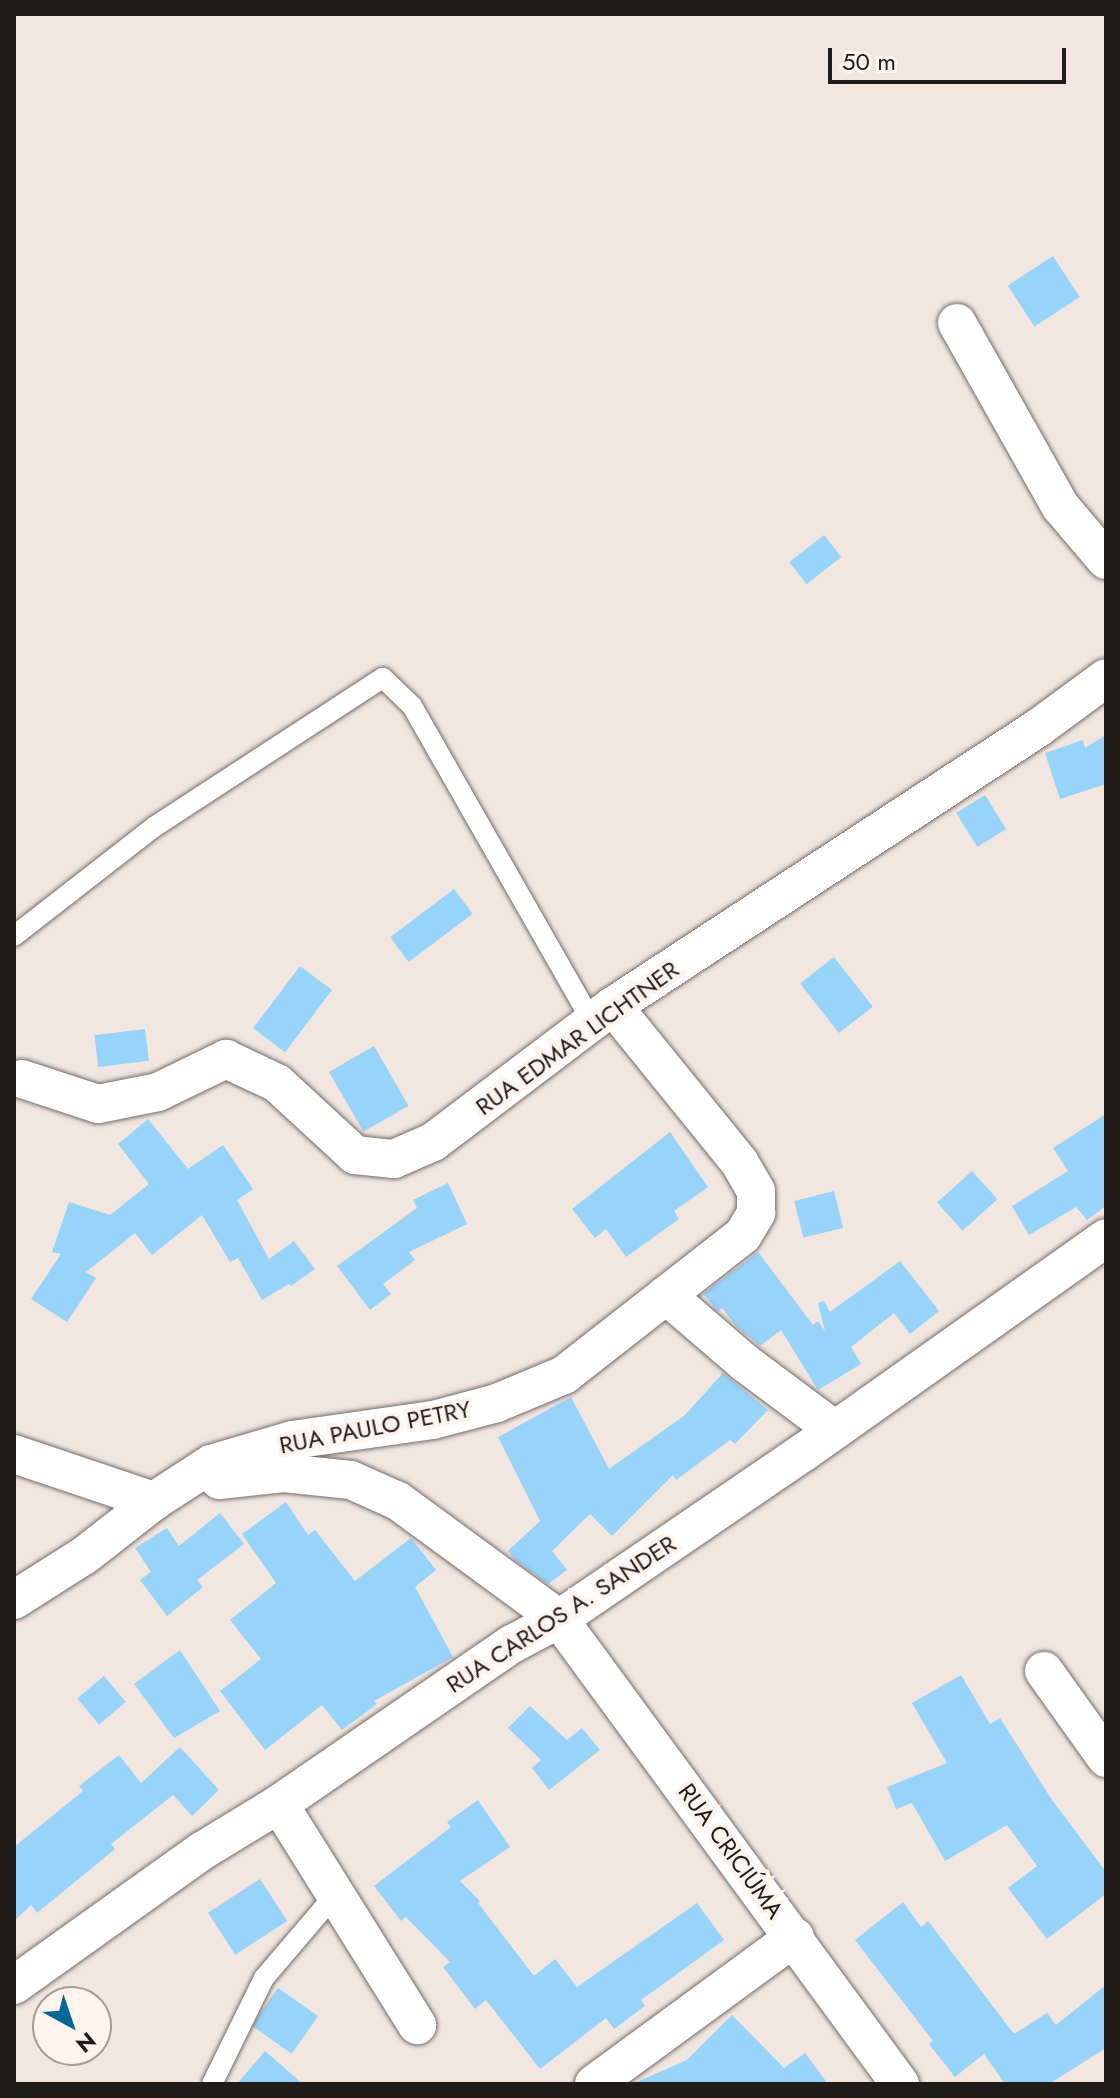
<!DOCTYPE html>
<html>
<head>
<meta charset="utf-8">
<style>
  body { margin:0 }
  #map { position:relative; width:1120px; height:2098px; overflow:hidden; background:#f2e6e0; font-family:Jost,sans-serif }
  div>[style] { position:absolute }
  .building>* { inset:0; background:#98d3fa; transform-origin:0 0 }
  .roads { filter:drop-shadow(0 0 2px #766c68) drop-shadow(0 0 2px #766c68) }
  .lane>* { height:20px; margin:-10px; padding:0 10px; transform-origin:10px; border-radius:10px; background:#fff }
  .street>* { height:38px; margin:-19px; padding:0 19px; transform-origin:19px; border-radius:19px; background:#fff }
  span { translate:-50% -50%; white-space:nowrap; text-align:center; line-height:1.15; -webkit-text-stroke:8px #fff3ee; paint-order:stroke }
  .street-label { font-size:24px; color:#201c1a }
  .frame { position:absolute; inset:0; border:16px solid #201c1a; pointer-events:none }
  .north { position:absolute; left:32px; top:1986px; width:80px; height:80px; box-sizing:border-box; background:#fff3ee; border:2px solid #a69d99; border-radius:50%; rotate:140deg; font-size:22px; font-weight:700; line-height:32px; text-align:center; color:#201c1a }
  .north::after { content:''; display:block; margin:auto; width:28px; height:36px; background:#026795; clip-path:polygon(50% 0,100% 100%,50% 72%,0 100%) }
  .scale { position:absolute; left:828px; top:48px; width:238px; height:36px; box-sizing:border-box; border:4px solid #201c1a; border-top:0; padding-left:10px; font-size:24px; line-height:28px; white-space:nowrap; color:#201c1a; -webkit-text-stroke:6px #fff3ee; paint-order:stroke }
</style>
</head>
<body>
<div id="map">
  <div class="building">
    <div style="left:1053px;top:256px;width:49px;height:54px;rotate:57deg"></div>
    <div style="left:824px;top:535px;width:28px;height:44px;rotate:52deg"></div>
    <div style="clip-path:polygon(1106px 735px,1106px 784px,1060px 799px,1045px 753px,1083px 740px,1085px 748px)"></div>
    <div style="left:985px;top:795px;width:40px;height:34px;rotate:58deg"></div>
    <div style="left:454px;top:889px;width:31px;height:80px;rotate:53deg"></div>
    <div style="left:834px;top:957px;width:63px;height:43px;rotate:52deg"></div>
    <div style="left:300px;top:966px;width:40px;height:78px;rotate:37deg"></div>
    <div style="left:145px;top:1029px;width:32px;height:51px;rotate:83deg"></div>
    <div style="left:374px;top:1046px;width:69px;height:52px;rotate:60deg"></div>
    <div style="clip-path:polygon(1106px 1114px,1106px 1206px,1087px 1220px,1076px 1207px,1029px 1235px,1012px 1206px,1068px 1171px,1053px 1148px)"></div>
    <div style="clip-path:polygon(148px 1119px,188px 1169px,223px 1145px,253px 1189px,237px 1200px,269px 1259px,294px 1241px,315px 1269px,291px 1286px,289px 1284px,262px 1300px,238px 1258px,230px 1262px,202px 1215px,152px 1255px,135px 1233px,86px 1272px,96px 1278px,67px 1322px,31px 1299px,61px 1254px,52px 1252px,69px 1202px,110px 1215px,149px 1184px,118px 1144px)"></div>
    <div style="clip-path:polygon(670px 1132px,708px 1187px,674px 1211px,679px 1219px,626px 1257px,606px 1229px,595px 1238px,572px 1209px)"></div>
    <div style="left:972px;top:1171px;width:38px;height:47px;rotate:48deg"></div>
    <div style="clip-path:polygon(448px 1183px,467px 1224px,409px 1252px,415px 1260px,383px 1284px,391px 1294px,370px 1310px,337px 1266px,417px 1208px,413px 1200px)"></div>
    <div style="left:834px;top:1191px;width:38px;height:41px;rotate:76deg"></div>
    <div style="clip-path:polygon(758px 1252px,813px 1325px,818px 1321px,825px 1331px,818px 1303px,824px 1301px,830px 1312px,900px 1261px,939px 1311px,910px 1334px,894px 1313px,851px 1347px,861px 1364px,818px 1390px,781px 1330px,760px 1346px,737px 1327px,722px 1308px,718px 1311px,703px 1294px)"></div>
    <div style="clip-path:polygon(723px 1373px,768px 1410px,735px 1444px,730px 1440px,676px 1480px,673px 1475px,612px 1536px,590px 1514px,552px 1551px,567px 1570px,548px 1584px,515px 1560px,508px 1551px,540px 1521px,498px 1437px,571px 1397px,609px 1469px,685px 1415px)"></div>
    <div style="clip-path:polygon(286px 1502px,308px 1535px,315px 1530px,355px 1581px,411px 1538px,436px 1570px,415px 1587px,453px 1657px,374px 1701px,377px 1704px,342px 1730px,322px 1705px,265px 1750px,220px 1691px,261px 1659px,230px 1620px,276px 1583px,242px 1534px)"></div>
    <div style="clip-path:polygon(220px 1513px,244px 1544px,197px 1580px,203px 1587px,167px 1616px,140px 1580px,151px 1572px,135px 1548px,167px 1528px,179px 1546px)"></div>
    <div style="clip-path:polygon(180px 1650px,220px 1711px,174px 1738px,134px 1684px)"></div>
    <div style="clip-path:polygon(961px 1675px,990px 1724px,1000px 1718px,1050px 1797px,1106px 1872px,1106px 1894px,1047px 1939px,1008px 1888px,1037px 1866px,1007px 1825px,945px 1861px,912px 1803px,896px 1809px,887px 1787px,947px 1763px,912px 1703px)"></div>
    <div style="left:104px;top:1676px;width:34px;height:35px;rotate:50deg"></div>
    <div style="clip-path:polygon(530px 1706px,567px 1740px,582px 1728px,600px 1750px,549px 1790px,532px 1768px,541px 1760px,508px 1728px)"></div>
    <div style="clip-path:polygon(180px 1747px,219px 1790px,192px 1816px,173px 1795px,111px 1844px,115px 1849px,37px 1913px,31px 1905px,14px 1921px,14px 1847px,83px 1791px,79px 1786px,119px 1755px,141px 1783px)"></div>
    <div style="clip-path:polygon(478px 1800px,510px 1847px,460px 1881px,480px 1901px,478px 1903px,534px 1976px,555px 1959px,577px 1987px,697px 1903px,724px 1940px,641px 2000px,645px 2006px,614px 2029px,606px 2018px,540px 2069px,486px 2000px,475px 2009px,443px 1967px,450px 1962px,406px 1917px,401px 1921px,374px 1886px,451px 1827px,447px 1822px)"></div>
    <div style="left:260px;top:1879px;width:50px;height:62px;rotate:57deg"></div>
    <div style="clip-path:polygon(903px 1902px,921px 1927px,928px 1921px,1014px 2034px,1047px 2013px,1056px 2025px,1106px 1985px,1106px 2048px,1049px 2084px,1005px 2084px,984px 2054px,955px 2077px,929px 2044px,933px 2041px,855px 1940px)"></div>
    <div style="left:278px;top:1988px;width:49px;height:46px;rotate:35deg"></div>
    <div style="clip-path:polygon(732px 2015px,784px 2068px,805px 2053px,828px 2084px,632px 2084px,687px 2060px)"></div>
    <div style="clip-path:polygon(265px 2051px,303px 2084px,237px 2084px)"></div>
  </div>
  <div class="roads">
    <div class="lane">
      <div style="left:14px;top:936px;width:177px;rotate:-37.9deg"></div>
      <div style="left:154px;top:827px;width:273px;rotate:-33.1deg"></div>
      <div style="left:383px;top:678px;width:40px;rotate:44deg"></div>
      <div style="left:412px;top:706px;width:364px;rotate:60.3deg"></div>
      <div style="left:212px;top:2084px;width:118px;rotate:-63.9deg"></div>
      <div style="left:264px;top:1978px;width:109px;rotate:-49.5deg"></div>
    </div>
    <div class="street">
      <div style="left:957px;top:323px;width:210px;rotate:60.6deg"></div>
      <div style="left:1060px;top:506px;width:71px;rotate:49.6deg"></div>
      <div style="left:22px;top:1079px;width:80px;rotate:18.2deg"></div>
      <div style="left:98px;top:1104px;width:61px;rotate:-11.3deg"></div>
      <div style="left:158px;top:1092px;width:76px;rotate:-25.9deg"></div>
      <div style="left:226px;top:1059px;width:56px;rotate:25.2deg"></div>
      <div style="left:277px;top:1083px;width:106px;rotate:42.7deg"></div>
      <div style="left:355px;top:1155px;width:39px;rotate:6deg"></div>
      <div style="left:394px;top:1159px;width:43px;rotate:-23.6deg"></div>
      <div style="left:433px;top:1142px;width:226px;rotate:-37.1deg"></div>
      <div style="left:613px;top:1006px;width:508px;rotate:-33.19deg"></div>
      <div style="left:1038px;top:728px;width:84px;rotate:-36.3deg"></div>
      <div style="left:666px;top:1295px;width:104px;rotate:40.7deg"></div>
      <div style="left:745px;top:1363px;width:112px;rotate:36.7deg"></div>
      <div style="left:14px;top:1454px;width:148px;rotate:18.6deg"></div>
      <div style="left:219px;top:1480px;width:65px;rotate:-6.1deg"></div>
      <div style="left:284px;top:1473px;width:67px;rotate:6deg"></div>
      <div style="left:351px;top:1480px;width:51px;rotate:24.1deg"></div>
      <div style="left:398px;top:1501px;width:200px;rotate:36.2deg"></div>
      <div style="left:559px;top:1619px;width:577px;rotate:53.75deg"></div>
      <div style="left:14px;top:1600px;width:84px;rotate:-32.4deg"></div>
      <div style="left:85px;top:1555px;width:88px;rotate:-38deg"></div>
      <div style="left:154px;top:1501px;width:68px;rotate:-33deg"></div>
      <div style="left:211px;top:1464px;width:84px;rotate:-16.5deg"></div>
      <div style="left:292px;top:1440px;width:142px;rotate:-8.1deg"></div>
      <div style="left:433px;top:1420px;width:66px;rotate:-14.9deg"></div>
      <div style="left:497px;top:1403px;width:73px;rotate:-22.7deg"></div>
      <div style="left:564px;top:1375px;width:227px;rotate:-38deg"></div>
      <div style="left:743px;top:1235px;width:26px;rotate:-59deg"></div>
      <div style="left:756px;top:1213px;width:22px;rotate:-90deg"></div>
      <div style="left:756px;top:1191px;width:32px;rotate:-120deg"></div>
      <div style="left:740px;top:1163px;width:202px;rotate:-129deg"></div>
      <div style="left:1044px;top:1671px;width:107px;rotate:54.5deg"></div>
      <div style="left:279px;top:1804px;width:261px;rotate:58deg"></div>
      <div style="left:14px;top:1985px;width:231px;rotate:-35.5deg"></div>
      <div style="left:202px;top:1851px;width:90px;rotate:-31.4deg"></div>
      <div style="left:279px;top:1804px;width:283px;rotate:-34.5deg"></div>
      <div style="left:512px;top:1644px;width:53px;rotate:-28deg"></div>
      <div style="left:559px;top:1619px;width:297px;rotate:-34.3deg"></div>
      <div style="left:804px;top:1452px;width:370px;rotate:-35.3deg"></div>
      <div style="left:594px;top:2084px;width:249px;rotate:-36.2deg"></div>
    </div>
  </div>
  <div class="street-label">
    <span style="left:577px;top:1038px;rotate:-36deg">RUA EDMAR LICHTNER</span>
    <span style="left:375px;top:1427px;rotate:-11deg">RUA PAULO PETRY</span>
    <span style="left:561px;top:1614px;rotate:-33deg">RUA CARLOS A. SANDER</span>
    <span style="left:731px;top:1851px;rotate:54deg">RUA CRICIÚMA</span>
  </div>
  <div class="frame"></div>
  <div class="north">N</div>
  <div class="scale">50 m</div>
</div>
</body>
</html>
